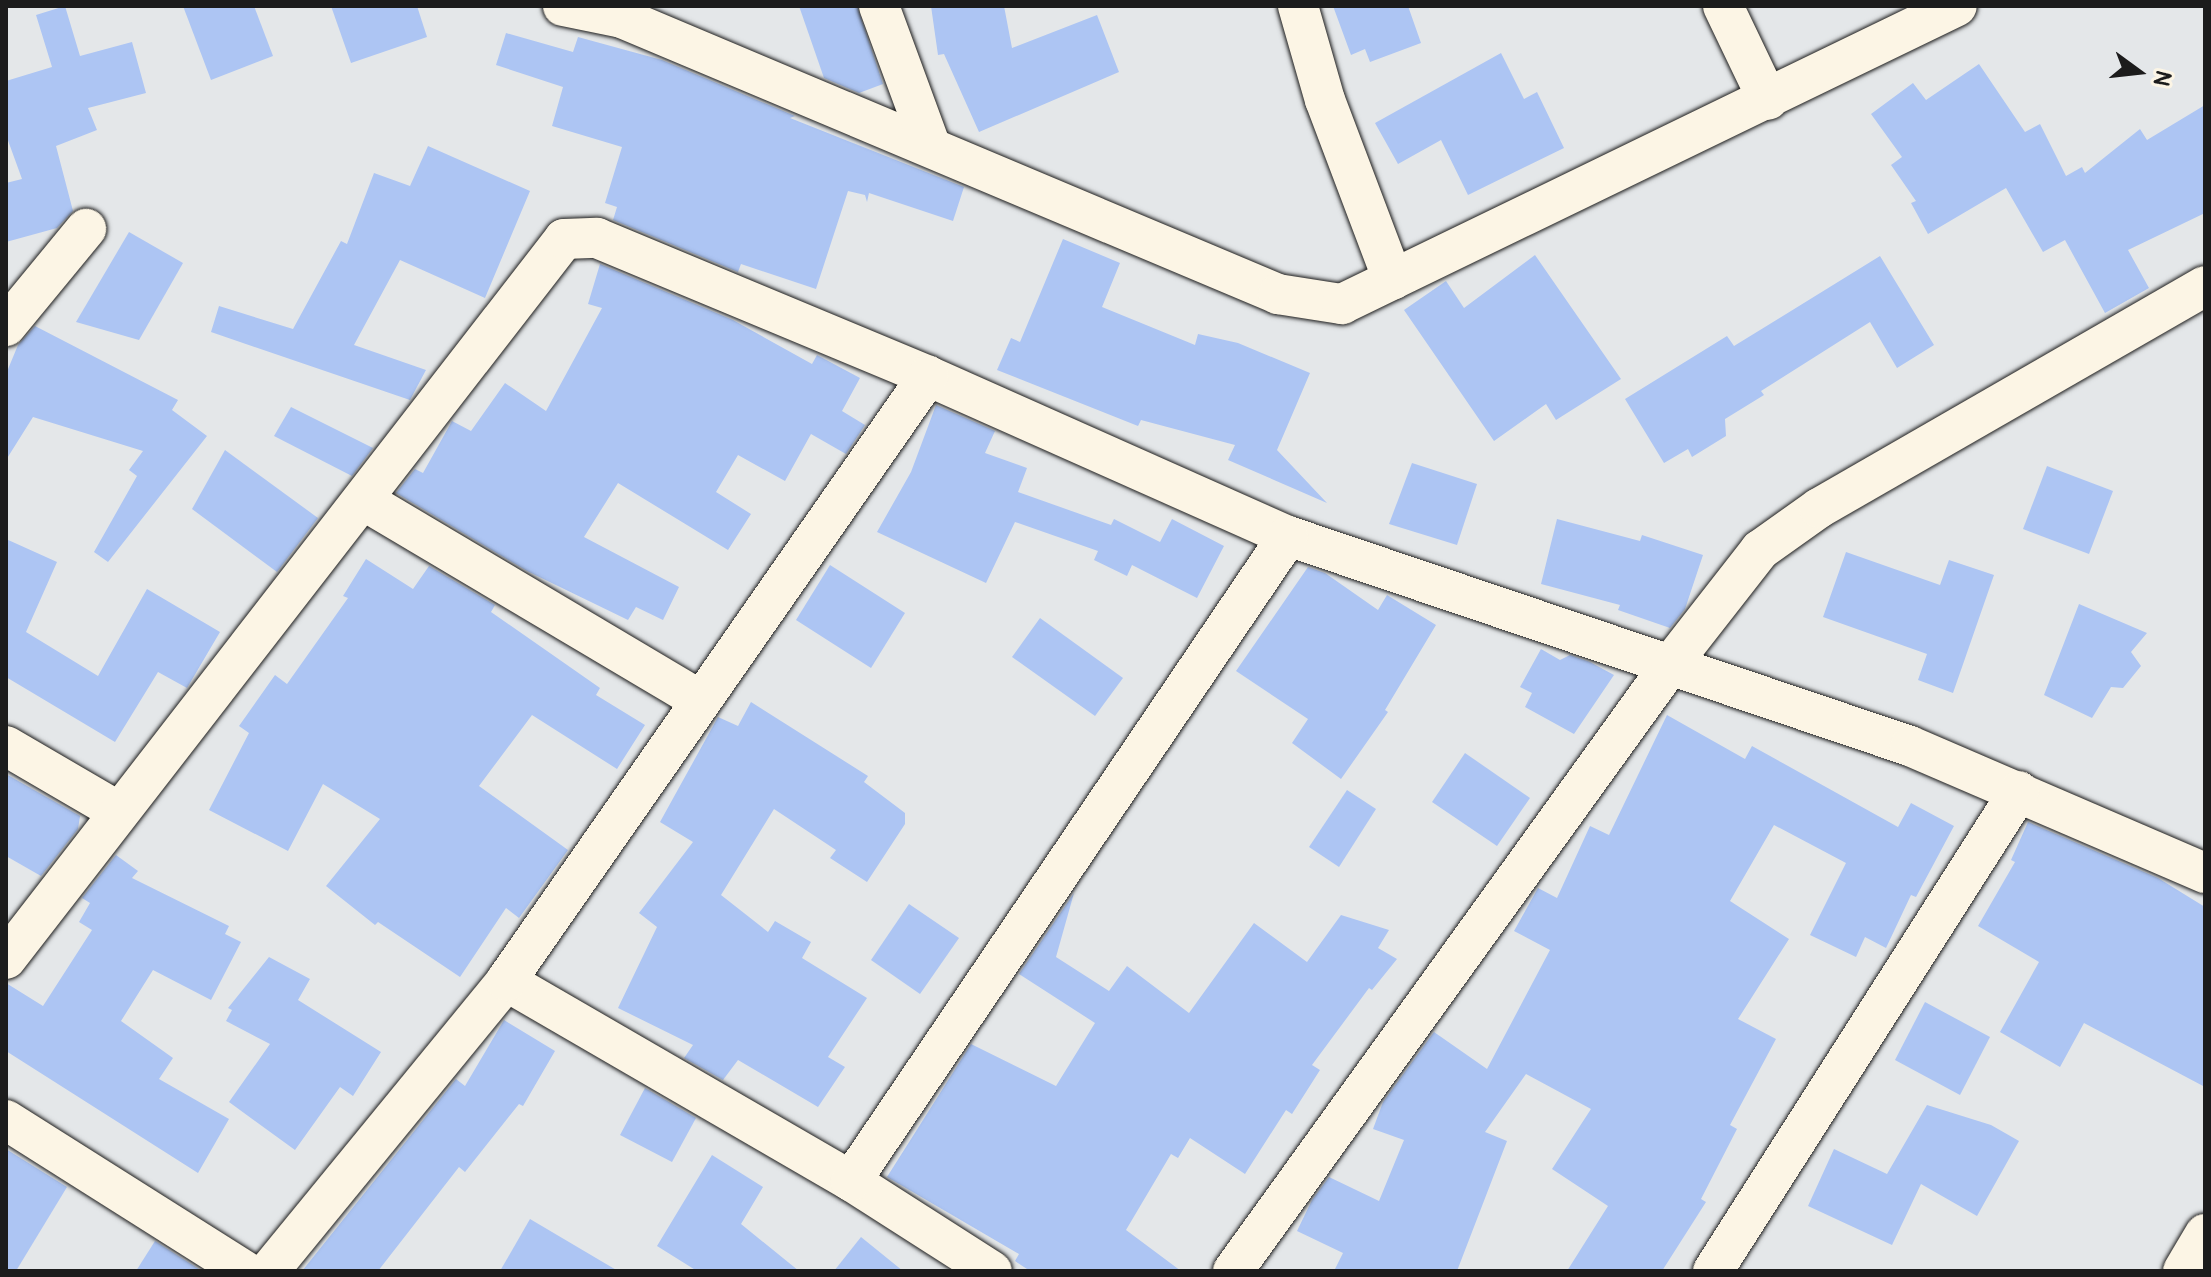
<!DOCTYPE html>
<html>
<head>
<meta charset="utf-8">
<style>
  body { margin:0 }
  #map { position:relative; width:2211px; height:1277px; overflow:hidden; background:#e4e7e9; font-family:Pangolin,sans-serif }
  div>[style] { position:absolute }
  .building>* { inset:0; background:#adc5f3 }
  .roads { filter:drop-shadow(0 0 2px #1c1c1c) drop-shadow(0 0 2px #1c1c1c) }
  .minor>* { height:40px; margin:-20px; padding:0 20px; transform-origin:20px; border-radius:20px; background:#fcf5e5 }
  span { translate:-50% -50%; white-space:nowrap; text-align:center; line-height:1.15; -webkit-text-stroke:6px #fcf5e5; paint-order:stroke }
  .frame { position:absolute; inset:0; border:8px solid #1c1c1c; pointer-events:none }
  .north { position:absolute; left:2099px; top:32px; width:80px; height:80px; -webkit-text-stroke:6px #fcf5e5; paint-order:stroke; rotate:105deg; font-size:22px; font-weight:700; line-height:32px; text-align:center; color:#1c1c1c }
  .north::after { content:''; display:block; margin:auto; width:28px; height:36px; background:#1c1c1c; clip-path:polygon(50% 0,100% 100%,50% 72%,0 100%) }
</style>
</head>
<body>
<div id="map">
  <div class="building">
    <div style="clip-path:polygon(65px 6px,80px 56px,132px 42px,146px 93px,88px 108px,97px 130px,56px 146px,73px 211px,57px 228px,6px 242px,6px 183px,22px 179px,6px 135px,6px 81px,52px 67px,36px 15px)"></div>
    <div style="clip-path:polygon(183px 6px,254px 6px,273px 56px,211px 80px)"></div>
    <div style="clip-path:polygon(331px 6px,417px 6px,427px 37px,351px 63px)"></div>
    <div style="clip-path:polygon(799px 6px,857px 6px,883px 84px,859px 93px,824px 78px)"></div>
    <div style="clip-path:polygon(931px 6px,1004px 6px,1012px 48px,1097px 15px,1119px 72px,979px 132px,944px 54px,938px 55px)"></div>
    <div style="clip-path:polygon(1333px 6px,1408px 6px,1421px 43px,1370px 62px,1365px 49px,1351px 55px)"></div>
    <div style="clip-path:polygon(506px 33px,573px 52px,578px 37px,662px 60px,795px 116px,790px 118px,964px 187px,953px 221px,869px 193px,867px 202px,865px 195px,848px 191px,816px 289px,741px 264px,738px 272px,613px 220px,617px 207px,605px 203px,622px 147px,552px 126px,563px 87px,496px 65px)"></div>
    <div style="clip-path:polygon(1501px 53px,1524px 99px,1537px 92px,1564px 148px,1468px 195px,1441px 140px,1398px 164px,1375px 123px)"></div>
    <div style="clip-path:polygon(1979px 64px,2025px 132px,2040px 124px,2066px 176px,2082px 167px,2085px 173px,2140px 129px,2147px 140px,2205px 105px,2205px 213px,2128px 250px,2149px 288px,2105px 313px,2065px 240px,2043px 252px,2006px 188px,1928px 234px,1911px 203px,1916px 201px,1891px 165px,1902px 157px,1871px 114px,1913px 83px,1926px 100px)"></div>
    <div style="clip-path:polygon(428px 146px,530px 191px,485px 298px,400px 260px,354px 345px,426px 370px,410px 400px,211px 332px,219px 306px,293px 329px,341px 241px,347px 244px,374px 173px,410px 186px)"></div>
    <div style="clip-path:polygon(129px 232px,183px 263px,139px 340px,76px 322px)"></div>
    <div style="clip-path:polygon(1063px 239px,1120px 263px,1102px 307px,1195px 345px,1198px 334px,1238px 343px,1310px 373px,1277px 450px,1327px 503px,1228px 460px,1235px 445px,1141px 420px,1138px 426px,997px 370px,1011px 338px,1020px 342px)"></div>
    <div style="clip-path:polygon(1535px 255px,1621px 379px,1556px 420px,1546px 404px,1494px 441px,1404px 310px,1446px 281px,1464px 308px)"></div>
    <div style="clip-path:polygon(1880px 256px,1934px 345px,1897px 368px,1870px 322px,1761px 391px,1764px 395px,1725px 419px,1726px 436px,1692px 457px,1688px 449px,1664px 463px,1625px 399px,1727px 336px,1734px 346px)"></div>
    <div style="clip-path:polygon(600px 264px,733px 320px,812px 364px,817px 355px,860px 378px,842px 411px,865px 425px,846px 454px,811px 434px,785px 481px,738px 455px,716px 492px,751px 514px,728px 550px,618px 483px,584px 537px,679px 587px,663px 620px,636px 607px,628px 620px,527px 571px,396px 493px,415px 469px,423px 473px,452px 421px,471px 431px,505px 383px,546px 411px,602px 308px,588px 304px)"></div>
    <div style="clip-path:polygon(35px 326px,178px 400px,172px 410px,207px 436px,108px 562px,94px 552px,137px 476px,129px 470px,143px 451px,33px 417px,6px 460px,6px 374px,18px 345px)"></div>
    <div style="clip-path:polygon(936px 405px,995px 431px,985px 453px,1027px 468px,1018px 492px,1111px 525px,1114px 519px,1160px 542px,1172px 519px,1224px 546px,1197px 598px,1132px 565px,1127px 576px,1094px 560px,1098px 551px,1015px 522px,986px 583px,877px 532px,911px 472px)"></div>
    <div style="clip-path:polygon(291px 407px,373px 448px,352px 476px,274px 436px)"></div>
    <div style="clip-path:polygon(225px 450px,318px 518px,277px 572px,192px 509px)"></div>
    <div style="clip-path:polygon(1412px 463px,1477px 484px,1457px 545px,1389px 524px)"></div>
    <div style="clip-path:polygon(2047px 466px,2113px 491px,2089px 554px,2023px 529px)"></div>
    <div style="clip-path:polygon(1557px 519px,1640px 541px,1642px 535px,1703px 555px,1685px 609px,1670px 628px,1618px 610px,1620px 605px,1541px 584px)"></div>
    <div style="clip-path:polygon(6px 539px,57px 562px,26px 632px,98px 676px,147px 589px,220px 632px,187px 688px,158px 672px,115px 742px,6px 677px)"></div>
    <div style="clip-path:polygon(1846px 552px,1940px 585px,1949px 560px,1994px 575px,1953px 693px,1918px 680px,1927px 654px,1823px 617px)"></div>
    <div style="clip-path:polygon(366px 559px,413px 589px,429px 566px,495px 605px,491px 612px,600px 688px,596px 695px,645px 725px,617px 769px,532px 715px,479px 786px,568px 850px,519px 918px,506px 908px,460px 977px,378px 922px,375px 925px,326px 886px,380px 819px,323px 784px,288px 851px,209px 810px,249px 733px,239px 726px,275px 675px,287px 684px,348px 598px,343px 596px)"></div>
    <div style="clip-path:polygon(830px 565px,905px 613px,871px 668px,796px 620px)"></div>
    <div style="clip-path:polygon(1308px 567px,1325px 573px,1378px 610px,1387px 595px,1436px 625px,1385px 710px,1388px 712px,1341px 779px,1292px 743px,1308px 719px,1236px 671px)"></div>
    <div style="clip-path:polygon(2079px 604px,2147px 633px,2131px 652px,2141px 666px,2123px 688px,2111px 687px,2092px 718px,2044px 695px)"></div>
    <div style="clip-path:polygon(1040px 618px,1123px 678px,1095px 716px,1012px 657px)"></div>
    <div style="clip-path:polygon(1541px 649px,1560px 660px,1570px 655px,1590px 662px,1614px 675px,1574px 734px,1525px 707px,1532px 693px,1520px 687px)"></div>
    <div style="clip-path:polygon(751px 702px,868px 776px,864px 782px,905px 813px,905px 824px,867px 882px,830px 858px,836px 850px,774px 809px,721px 895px,768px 932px,775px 921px,811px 942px,802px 958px,867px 998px,828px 1057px,845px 1067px,818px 1107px,738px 1060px,723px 1080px,684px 1058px,693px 1045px,618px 1008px,657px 927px,639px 913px,693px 842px,660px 822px,718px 717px,738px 726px)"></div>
    <div style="clip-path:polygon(1667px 715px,1745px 759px,1752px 746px,1898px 827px,1911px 803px,1954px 826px,1916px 897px,1911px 895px,1886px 948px,1865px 937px,1856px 957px,1810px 935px,1846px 863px,1774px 825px,1730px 901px,1789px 939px,1738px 1019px,1776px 1039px,1730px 1125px,1737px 1129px,1701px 1199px,1706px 1202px,1662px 1271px,1567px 1271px,1608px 1206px,1552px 1169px,1591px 1109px,1526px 1074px,1485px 1132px,1507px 1141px,1457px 1271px,1334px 1271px,1343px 1253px,1297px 1231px,1312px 1200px,1329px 1177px,1379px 1201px,1404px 1140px,1373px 1129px,1383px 1102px,1434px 1032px,1487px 1069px,1550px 950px,1514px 931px,1538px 888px,1557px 898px,1590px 826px,1609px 835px)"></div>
    <div style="clip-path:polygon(1465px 753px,1530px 798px,1497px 846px,1432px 802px)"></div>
    <div style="clip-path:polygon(6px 774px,80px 816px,78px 829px,41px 876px,6px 856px)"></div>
    <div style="clip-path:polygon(1347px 790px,1376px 809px,1339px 867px,1309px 847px)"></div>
    <div style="clip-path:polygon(2028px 822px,2158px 878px,2205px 907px,2205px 1087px,2084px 1023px,2060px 1067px,2000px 1032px,2039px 962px,1978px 926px,2015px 862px,2011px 860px)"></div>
    <div style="clip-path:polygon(116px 855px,138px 871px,132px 878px,229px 926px,225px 934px,241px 942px,211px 1000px,153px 970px,121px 1021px,173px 1058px,159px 1079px,229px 1119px,198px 1173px,6px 1051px,6px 983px,43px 1006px,92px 930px,79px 922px,90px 903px,82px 898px)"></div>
    <div style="clip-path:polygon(1074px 893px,1056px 957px,1109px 991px,1127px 966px,1189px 1013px,1254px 923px,1307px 962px,1341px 915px,1389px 930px,1378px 948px,1397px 959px,1372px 990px,1369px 988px,1312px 1065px,1320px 1070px,1292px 1114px,1286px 1110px,1245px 1174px,1190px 1138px,1178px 1158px,1171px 1154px,1126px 1230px,1181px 1271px,1030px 1271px,1015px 1261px,1019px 1254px,887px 1177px,971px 1044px,1056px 1086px,1095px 1023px,1019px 974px)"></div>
    <div style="clip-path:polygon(909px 904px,959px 938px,920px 994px,871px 960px)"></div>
    <div style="clip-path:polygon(269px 957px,310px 979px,298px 1000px,381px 1052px,353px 1096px,340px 1087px,295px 1150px,229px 1102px,270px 1044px,226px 1021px,232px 1010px,228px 1008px)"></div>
    <div style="clip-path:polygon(1925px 1002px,1990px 1037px,1960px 1095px,1895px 1060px)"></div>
    <div style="clip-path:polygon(504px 1020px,555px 1051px,523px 1106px,519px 1104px,465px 1172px,459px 1167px,378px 1271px,302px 1271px,456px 1079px,465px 1086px)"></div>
    <div style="clip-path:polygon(645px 1088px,696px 1118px,672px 1162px,620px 1135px)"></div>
    <div style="clip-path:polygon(1927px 1105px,1991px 1125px,2019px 1141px,1977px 1216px,1921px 1184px,1892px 1245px,1808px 1206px,1834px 1149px,1887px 1174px)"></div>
    <div style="clip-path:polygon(6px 1149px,67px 1187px,16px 1271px,6px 1271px)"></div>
    <div style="clip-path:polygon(712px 1155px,763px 1187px,741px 1224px,799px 1271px,697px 1271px,657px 1246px)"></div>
    <div style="clip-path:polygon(530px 1219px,618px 1271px,500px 1271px)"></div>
    <div style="clip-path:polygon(861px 1237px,903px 1271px,834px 1271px)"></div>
    <div style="clip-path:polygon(155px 1241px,202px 1271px,136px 1271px)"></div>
  </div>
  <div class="roads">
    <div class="minor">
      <div style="left:563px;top:6px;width:60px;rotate:11.5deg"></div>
      <div style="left:622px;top:18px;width:712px;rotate:22.82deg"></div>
      <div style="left:1278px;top:294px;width:65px;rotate:8.9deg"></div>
      <div style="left:1342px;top:304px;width:683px;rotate:-25.85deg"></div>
      <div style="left:879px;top:6px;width:150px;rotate:69.8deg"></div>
      <div style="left:1298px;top:6px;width:98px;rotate:74deg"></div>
      <div style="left:1325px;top:100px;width:192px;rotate:69.3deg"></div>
      <div style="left:1723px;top:6px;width:104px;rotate:64.4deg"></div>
      <div style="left:6px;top:326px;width:126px;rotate:-50.5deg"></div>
      <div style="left:363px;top:500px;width:393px;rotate:30.7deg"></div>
      <div style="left:6px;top:746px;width:131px;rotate:30.3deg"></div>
      <div style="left:6px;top:959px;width:911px;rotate:-52.22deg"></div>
      <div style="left:564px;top:239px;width:33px;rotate:-2deg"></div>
      <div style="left:597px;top:238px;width:359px;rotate:22.6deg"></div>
      <div style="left:928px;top:376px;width:394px;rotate:24deg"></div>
      <div style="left:1288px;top:536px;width:656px;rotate:18.66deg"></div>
      <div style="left:1910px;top:746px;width:321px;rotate:23.3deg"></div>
      <div style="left:506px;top:981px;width:399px;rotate:30.1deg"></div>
      <div style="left:851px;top:1181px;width:167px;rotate:32.6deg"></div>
      <div style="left:6px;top:1120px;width:283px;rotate:32.3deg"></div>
      <div style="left:851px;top:1181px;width:779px;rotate:-55.88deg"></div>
      <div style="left:269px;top:1271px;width:375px;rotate:-50.7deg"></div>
      <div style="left:506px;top:981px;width:738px;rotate:-55.1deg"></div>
      <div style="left:1233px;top:1271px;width:749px;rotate:-54.19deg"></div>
      <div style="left:1671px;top:664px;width:145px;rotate:-52deg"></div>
      <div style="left:1760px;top:550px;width:72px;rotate:-35.4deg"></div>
      <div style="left:1819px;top:508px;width:445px;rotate:-29.9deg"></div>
      <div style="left:1713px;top:1271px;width:569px;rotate:-57.48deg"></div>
      <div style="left:2183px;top:1271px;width:43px;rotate:-59.3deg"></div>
    </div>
  </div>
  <div class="frame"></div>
  <div class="north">N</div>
</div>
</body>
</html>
